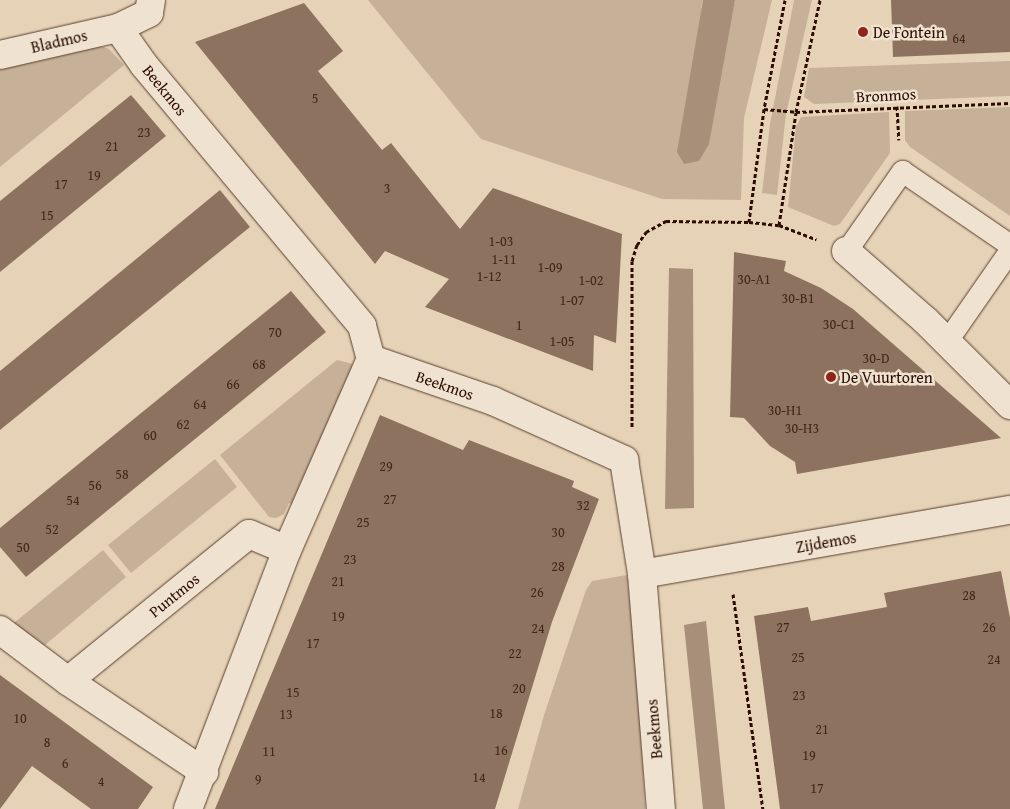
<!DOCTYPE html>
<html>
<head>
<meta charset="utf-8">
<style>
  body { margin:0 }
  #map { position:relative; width:1010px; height:809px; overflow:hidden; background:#e6d3b7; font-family:"Gentium Book Plus",serif }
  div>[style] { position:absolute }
  .green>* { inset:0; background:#c6b198 }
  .water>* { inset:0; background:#a78f79 }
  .building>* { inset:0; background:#8d735f }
  .path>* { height:3px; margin-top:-1.5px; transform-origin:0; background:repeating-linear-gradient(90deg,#2c0c00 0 4px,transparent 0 6.5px) }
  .roads { filter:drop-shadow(0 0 1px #5a3e2e) drop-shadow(0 0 1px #5a3e2e) }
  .service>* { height:21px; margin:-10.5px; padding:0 10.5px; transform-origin:10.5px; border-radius:10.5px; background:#efe2d0 }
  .minor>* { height:28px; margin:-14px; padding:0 14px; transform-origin:14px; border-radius:14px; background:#efe2d0 }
  .dots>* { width:14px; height:14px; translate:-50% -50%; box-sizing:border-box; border:2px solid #efe2d0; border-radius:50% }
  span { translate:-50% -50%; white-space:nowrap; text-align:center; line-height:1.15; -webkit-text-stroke:5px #efe2d0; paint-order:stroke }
  .number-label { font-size:14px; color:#442618 }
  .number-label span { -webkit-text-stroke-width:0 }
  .poi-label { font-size:16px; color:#2c0c00 }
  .left { translate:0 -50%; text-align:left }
  .street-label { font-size:16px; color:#2c0c00 }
</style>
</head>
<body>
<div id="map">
  <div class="green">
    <div style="clip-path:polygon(368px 0,703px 0,701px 8px,732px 14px,735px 0,772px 0,744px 118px,741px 200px,662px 199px,481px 139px)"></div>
    <div style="clip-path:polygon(794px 0,812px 0,786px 114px,777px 195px,762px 193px,770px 124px)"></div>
    <div style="clip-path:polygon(98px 45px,109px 49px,124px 65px,0 167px,0 66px)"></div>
    <div style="clip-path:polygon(1010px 61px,1010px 96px,814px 104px,804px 97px,809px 68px)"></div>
    <div style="clip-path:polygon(1010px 107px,1010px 216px,910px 147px,905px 140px,905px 111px)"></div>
    <div style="clip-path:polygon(889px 112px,890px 153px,840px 224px,834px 226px,788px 207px,796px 127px,801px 117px)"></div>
    <div style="clip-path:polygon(337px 360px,353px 364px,294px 506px,289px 503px,284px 514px,276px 518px,269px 517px,220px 455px)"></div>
    <div style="clip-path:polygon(215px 459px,237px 487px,131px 573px,108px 545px)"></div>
    <div style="clip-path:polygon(103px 550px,126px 577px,39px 650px,9px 627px)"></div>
    <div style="clip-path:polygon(627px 575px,639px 687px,645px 809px,518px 809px,544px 715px,586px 590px,592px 581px)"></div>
  </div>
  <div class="water">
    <div style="clip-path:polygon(703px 0,735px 0,709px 144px,699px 161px,684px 164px,677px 152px)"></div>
    <div style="clip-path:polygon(669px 268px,693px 269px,694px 508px,665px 509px)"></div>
    <div style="clip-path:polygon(706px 621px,725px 809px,703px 809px,684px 625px)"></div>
  </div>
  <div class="building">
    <div style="clip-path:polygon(891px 0,1010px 0,1010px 52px,893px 57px)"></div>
    <div style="clip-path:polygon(304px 3px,343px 51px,318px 71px,382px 150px,391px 143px,460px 229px,493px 188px,622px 234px,616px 343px,594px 335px,593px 371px,425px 307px,449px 279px,385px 251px,375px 264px,195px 42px)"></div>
    <div style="clip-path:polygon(131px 95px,166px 136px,0 272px,0 201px)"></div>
    <div style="clip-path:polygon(220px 190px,250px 227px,0 430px,0 371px)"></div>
    <div style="clip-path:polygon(734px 252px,786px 261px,784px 271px,821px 288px,853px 309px,1001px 438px,797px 474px,795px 462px,770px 446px,744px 418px,730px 417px)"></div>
    <div style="clip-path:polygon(291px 291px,326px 332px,26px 577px,0 547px,0 528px)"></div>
    <div style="clip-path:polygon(380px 415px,463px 450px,469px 440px,574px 481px,572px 487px,599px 499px,552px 622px,495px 809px,215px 809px)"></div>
    <div style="clip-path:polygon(1001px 571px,1010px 618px,1010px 809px,780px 809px,754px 616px,808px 607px,811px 621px,887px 607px,884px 593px)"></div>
    <div style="clip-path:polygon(0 675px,153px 787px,138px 809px,91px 809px,32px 766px,0 809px)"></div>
  </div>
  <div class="path">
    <div style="left:785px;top:0;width:111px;rotate:100.9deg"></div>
    <div style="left:764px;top:109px;width:114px;rotate:97.6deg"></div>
    <div style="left:749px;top:222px;width:30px;rotate:6deg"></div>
    <div style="left:779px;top:225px;width:40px;rotate:21deg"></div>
    <div style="left:897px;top:106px;width:34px;rotate:87deg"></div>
    <div style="left:764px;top:109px;width:32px;rotate:5deg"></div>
    <div style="left:796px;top:112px;width:214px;rotate:-2.4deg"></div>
    <div style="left:779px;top:225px;width:114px;rotate:-81.4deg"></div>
    <div style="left:796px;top:112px;width:115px;rotate:-77.9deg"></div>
    <div style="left:632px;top:427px;width:166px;rotate:-90deg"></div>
    <div style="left:632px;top:261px;width:17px;rotate:-73deg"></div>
    <div style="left:637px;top:245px;width:16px;rotate:-55deg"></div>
    <div style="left:646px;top:232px;width:23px;rotate:-29deg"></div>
    <div style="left:666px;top:221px;width:83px;rotate:0.7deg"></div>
    <div style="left:733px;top:594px;width:217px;rotate:82.1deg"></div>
  </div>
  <div class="roads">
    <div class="service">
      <div style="left:846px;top:251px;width:98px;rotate:-55deg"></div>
      <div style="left:902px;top:171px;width:131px;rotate:34.4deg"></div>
      <div style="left:946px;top:342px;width:112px;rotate:-55.2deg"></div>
    </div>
    <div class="minor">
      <div style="left:151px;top:0;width:13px;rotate:99deg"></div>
      <div style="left:149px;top:13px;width:34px;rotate:154deg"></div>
      <div style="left:118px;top:28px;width:45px;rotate:54.9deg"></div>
      <div style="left:144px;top:65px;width:340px;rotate:50.1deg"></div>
      <div style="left:362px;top:326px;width:34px;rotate:75deg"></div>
      <div style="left:371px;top:359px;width:129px;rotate:19deg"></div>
      <div style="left:493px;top:401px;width:144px;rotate:24.2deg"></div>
      <div style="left:624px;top:460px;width:115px;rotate:81deg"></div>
      <div style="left:642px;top:574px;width:236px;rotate:85.4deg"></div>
      <div style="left:0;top:55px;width:121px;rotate:-12.9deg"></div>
      <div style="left:846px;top:251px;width:106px;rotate:41.2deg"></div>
      <div style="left:926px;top:321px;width:119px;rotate:45deg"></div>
      <div style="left:642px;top:574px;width:374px;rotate:-9.9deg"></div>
      <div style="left:0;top:630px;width:85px;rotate:36.9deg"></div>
      <div style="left:68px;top:681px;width:164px;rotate:33.8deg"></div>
      <div style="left:68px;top:681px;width:233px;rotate:-39.1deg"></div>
      <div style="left:249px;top:534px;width:41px;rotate:22.8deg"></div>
      <div style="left:188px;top:809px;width:277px;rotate:-69.1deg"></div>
      <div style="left:287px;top:550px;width:209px;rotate:-66.3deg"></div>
    </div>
  </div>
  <div class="dots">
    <div style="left:863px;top:32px;background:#8f2418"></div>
    <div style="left:831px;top:377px;background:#8f2418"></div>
  </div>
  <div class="number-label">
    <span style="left:959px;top:38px">64</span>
    <span style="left:315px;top:98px">5</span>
    <span style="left:144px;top:132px">23</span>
    <span style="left:112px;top:146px">21</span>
    <span style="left:94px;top:175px">19</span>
    <span style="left:61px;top:184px">17</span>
    <span style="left:387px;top:188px">3</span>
    <span style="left:47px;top:215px">15</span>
    <span style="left:501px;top:241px">1-03</span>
    <span style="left:504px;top:259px">1-11</span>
    <span style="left:550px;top:267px">1-09</span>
    <span style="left:489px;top:276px">1-12</span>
    <span style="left:754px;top:279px">30-A1</span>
    <span style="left:591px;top:280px">1-02</span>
    <span style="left:798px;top:298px">30-B1</span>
    <span style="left:572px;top:300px">1-07</span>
    <span style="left:839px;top:324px">30-C1</span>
    <span style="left:519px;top:325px">1</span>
    <span style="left:275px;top:332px">70</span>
    <span style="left:562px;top:341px">1-05</span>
    <span style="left:876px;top:358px">30-D</span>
    <span style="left:259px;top:364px">68</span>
    <span style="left:233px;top:384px">66</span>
    <span style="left:200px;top:404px">64</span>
    <span style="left:785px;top:410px">30-H1</span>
    <span style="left:183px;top:424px">62</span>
    <span style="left:802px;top:428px">30-H3</span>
    <span style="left:150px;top:435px">60</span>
    <span style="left:386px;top:466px">29</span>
    <span style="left:122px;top:474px">58</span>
    <span style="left:95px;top:485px">56</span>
    <span style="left:390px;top:499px">27</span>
    <span style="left:73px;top:500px">54</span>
    <span style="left:583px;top:505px">32</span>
    <span style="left:363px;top:522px">25</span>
    <span style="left:52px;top:529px">52</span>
    <span style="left:558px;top:532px">30</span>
    <span style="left:23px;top:547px">50</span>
    <span style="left:350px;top:559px">23</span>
    <span style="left:558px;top:566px">28</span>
    <span style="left:338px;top:581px">21</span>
    <span style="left:537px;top:592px">26</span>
    <span style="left:969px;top:595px">28</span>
    <span style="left:338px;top:616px">19</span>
    <span style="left:783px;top:627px">27</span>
    <span style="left:989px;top:627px">26</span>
    <span style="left:538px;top:628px">24</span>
    <span style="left:313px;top:643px">17</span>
    <span style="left:515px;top:653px">22</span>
    <span style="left:798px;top:657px">25</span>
    <span style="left:994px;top:659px">24</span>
    <span style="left:519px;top:688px">20</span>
    <span style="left:293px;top:692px">15</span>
    <span style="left:799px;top:695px">23</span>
    <span style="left:496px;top:713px">18</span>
    <span style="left:286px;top:714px">13</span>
    <span style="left:20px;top:718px">10</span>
    <span style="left:822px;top:729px">21</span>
    <span style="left:47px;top:742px">8</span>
    <span style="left:501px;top:750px">16</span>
    <span style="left:269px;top:751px">11</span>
    <span style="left:809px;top:755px">19</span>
    <span style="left:65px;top:763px">6</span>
    <span style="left:479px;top:777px">14</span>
    <span style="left:258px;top:779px">9</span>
    <span style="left:101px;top:781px">4</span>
    <span style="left:817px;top:788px">17</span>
  </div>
  <div class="poi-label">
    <span class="left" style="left:873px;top:32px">De Fontein</span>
    <span class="left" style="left:841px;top:377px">De Vuurtoren</span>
  </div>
  <div class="street-label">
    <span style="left:59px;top:41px;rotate:-13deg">Bladmos</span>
    <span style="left:165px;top:90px;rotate:51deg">Beekmos</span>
    <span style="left:886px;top:95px;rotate:-3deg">Bronmos</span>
    <span style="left:445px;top:385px;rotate:19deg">Beekmos</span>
    <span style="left:826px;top:542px;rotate:-10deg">Zijdemos</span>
    <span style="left:174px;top:595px;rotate:-39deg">Puntmos</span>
    <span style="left:654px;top:729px;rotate:-95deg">Beekmos</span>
  </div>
</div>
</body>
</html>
